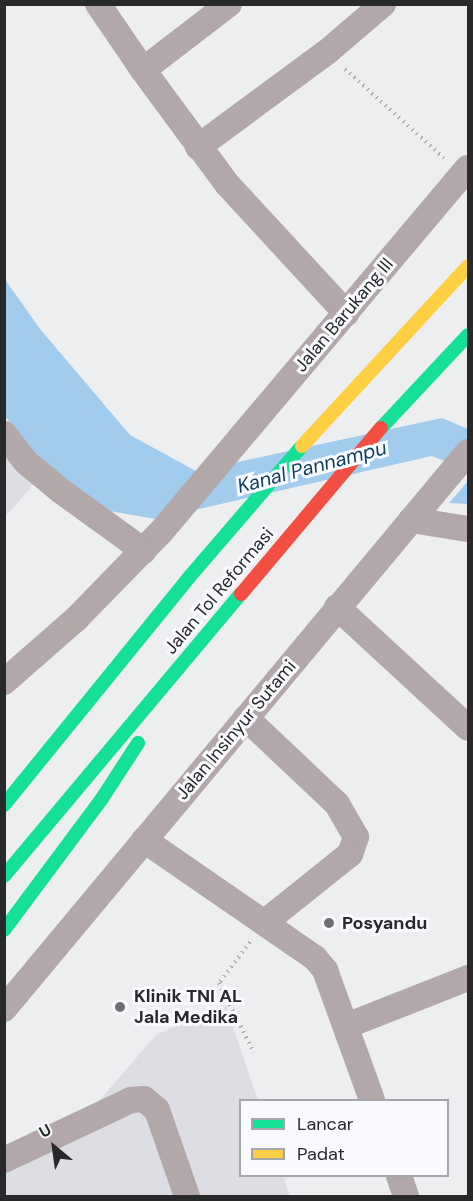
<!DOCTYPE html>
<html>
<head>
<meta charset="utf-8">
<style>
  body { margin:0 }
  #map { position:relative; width:473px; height:1201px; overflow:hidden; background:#edeeef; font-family:"DM Sans",sans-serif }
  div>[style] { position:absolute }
  .built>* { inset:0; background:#dcdee4 }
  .water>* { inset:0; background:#a1cced }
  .path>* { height:4px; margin-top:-2px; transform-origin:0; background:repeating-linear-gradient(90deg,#b1adae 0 1.5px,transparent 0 6px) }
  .street>* { height:26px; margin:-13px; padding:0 13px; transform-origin:13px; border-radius:13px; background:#b2a8a9 }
  .fast>* { height:14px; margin:-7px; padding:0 7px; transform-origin:7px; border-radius:7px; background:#16e098 }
  .slow>* { height:14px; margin:-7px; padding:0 7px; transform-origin:7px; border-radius:7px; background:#ffcf43 }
  .jam>* { height:14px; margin:-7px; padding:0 7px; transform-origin:7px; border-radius:7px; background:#f24e42 }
  .dots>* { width:16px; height:16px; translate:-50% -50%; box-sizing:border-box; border:3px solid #f9fafd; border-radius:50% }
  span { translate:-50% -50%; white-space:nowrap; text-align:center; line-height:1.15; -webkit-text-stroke:6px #f9fafd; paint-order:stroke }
  .street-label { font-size:18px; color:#28292a }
  .poi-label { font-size:18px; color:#28292a; font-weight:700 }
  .left { translate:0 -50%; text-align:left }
  .water-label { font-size:20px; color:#0e3d5c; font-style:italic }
  .frame { position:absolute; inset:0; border:6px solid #28292a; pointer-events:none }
  .legend { position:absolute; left:239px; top:1099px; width:210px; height:78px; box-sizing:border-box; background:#f9fafd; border:2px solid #a5a6a9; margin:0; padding:8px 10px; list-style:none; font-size:18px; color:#28292a }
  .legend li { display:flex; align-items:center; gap:12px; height:30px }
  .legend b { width:30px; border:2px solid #a5a6a9 }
  .north { position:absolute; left:24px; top:1117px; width:60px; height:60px; -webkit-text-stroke:4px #f9fafd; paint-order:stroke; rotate:331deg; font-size:16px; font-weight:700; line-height:24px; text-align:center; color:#28292a }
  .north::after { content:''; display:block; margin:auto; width:21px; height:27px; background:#28292a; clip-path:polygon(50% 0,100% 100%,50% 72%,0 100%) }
</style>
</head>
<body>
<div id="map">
  <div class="built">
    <div style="clip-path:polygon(5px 439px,37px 480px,5px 517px)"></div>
    <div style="clip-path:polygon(226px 1006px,258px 1100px,240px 1100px,240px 1176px,283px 1176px,290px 1196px,5px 1196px,5px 1150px,97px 1103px,157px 1034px)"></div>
  </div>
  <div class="water">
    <div style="clip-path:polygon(4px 278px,40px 329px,130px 435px,196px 471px,442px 418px,468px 429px,468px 470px,432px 456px,155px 519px,104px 510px,45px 469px,5px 416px)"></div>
    <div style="clip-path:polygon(468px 481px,468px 504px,449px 503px)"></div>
  </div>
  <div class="path">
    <div style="left:345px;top:69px;width:133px;rotate:42deg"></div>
    <div style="left:250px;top:942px;width:51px;rotate:127.1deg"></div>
    <div style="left:219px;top:983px;width:78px;rotate:63.4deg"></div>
  </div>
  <div class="street">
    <div style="left:98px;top:4px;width:80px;rotate:55.7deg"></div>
    <div style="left:229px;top:4px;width:108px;rotate:142.5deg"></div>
    <div style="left:143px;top:70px;width:142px;rotate:53.6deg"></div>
    <div style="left:227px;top:184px;width:176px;rotate:47.3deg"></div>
    <div style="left:198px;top:147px;width:160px;rotate:-36.4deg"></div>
    <div style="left:327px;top:52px;width:74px;rotate:-40.6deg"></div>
    <div style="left:4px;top:434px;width:36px;rotate:52deg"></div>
    <div style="left:26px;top:462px;width:45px;rotate:39.6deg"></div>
    <div style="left:61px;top:491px;width:102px;rotate:35.9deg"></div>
    <div style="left:411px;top:520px;width:58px;rotate:9deg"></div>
    <div style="left:337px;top:607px;width:178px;rotate:42.7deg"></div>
    <div style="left:4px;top:682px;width:96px;rotate:-41.2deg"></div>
    <div style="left:76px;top:619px;width:122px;rotate:-45.7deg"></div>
    <div style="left:161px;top:532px;width:476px;rotate:-49.9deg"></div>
    <div style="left:246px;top:718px;width:125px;rotate:43.4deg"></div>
    <div style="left:337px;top:804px;width:38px;rotate:60deg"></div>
    <div style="left:356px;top:837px;width:18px;rotate:109deg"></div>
    <div style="left:350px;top:854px;width:109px;rotate:141.3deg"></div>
    <div style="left:144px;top:840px;width:208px;rotate:34.6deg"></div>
    <div style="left:315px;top:958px;width:16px;rotate:50deg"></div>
    <div style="left:325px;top:970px;width:138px;rotate:70.1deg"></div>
    <div style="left:4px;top:1009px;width:725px;rotate:-50.2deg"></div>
    <div style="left:346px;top:1026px;width:131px;rotate:-21.5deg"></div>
    <div style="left:4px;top:1160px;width:140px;rotate:-25.3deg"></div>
    <div style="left:131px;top:1100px;width:13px;rotate:-4deg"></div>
    <div style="left:144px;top:1099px;width:17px;rotate:40deg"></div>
    <div style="left:157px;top:1110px;width:91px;rotate:70.8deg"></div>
    <div style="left:399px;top:1176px;width:21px;rotate:71deg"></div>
  </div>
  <div class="fast">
    <div style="left:381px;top:428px;width:127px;rotate:-46.9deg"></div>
    <div style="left:4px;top:805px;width:296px;rotate:-50.9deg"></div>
    <div style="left:191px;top:575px;width:170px;rotate:-49.3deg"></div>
    <div style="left:4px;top:876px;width:368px;rotate:-50deg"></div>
    <div style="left:4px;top:930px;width:162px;rotate:-53.3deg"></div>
    <div style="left:101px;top:800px;width:68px;rotate:-57deg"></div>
  </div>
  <div class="slow">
    <div style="left:302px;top:446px;width:245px;rotate:-47.3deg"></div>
  </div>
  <div class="jam">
    <div style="left:241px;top:594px;width:217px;rotate:-49.9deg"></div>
  </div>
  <div class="dots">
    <div style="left:329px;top:923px;background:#6d6e6f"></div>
    <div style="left:120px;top:1007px;background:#6d6e6f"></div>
  </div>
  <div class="street-label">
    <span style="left:344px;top:315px;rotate:-50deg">Jalan Barukang III</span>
    <span style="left:219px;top:591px;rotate:-50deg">Jalan Tol Reformasi</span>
    <span style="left:236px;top:730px;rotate:-50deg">Jalan Insinyur Sutami</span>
  </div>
  <div class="poi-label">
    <span class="left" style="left:342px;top:923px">Posyandu</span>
    <span class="left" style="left:134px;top:1007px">Klinik TNI AL<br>Jala Medika</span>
  </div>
  <div class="water-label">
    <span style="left:312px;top:467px;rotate:-15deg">Kanal Pannampu</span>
  </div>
  <div class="frame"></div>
  <ul class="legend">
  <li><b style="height:8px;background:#16e098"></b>Lancar</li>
  <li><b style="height:8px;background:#ffcf43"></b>Padat</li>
  </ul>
  <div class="north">U</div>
</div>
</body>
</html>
